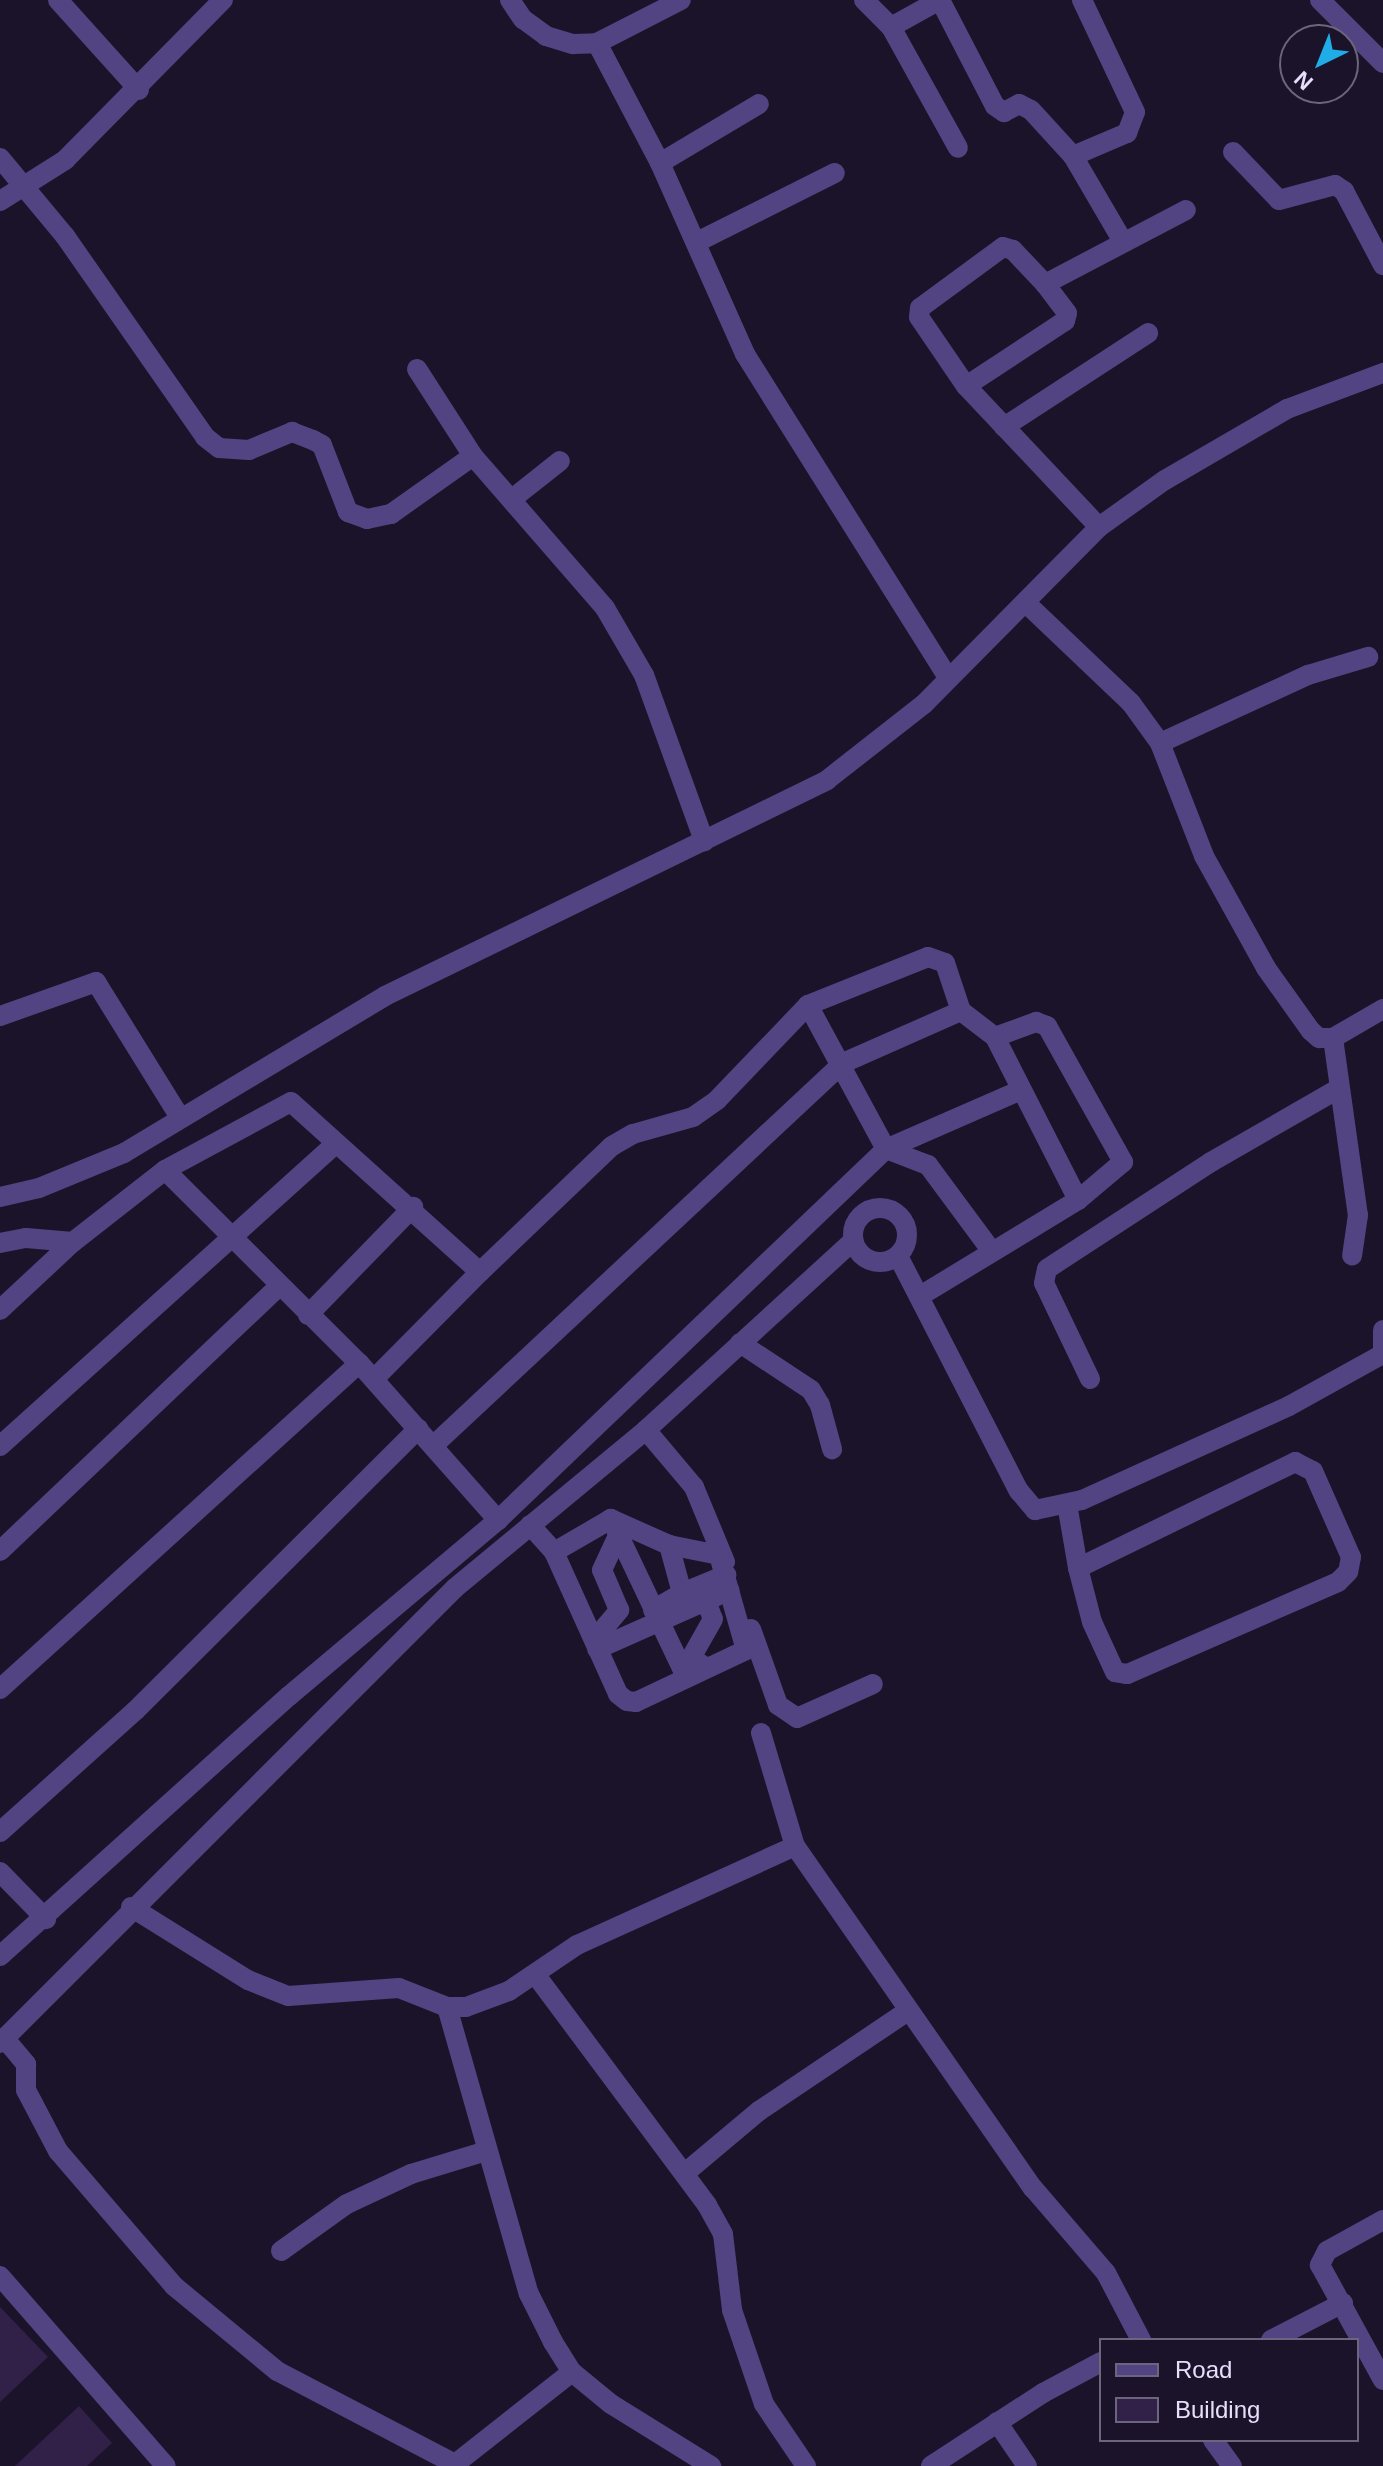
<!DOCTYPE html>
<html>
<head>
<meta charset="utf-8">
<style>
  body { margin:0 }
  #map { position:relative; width:1383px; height:2466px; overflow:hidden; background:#1b1329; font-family:Helvetica,sans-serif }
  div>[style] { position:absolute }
  .building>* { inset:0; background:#312148 }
  .minor>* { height:20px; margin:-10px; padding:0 10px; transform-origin:10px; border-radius:10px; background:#524482 }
  .minor>.ring { margin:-10px; padding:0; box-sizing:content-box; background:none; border:20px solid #524482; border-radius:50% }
  span { translate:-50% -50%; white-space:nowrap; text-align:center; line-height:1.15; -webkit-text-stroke:7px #1b1329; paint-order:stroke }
  .legend { position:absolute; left:1099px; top:2338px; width:260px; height:104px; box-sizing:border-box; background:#1b1329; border:2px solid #6d647d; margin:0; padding:10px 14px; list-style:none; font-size:24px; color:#e7defc }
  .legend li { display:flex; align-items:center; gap:16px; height:40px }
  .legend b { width:40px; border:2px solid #6d647d }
  .north { position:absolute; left:1279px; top:24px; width:80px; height:80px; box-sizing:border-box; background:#1b1329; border:2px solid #6d647d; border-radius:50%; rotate:223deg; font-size:22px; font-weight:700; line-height:32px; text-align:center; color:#e7defc }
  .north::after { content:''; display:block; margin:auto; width:28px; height:36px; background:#1face7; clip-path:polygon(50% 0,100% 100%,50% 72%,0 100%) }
</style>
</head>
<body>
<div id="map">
  <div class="building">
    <div style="clip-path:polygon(0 2307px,48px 2357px,0 2402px)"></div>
    <div style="clip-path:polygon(79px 2406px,112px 2443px,87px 2466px,15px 2466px)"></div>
  </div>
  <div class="minor">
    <div style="left:58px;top:0;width:121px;rotate:48deg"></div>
    <div style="left:510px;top:0;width:23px;rotate:56deg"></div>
    <div style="left:523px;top:19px;width:29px;rotate:36deg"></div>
    <div style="left:546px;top:36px;width:28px;rotate:17deg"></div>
    <div style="left:573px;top:44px;width:24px;rotate:-2deg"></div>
    <div style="left:597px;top:43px;width:94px;rotate:-27.1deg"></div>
    <div style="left:864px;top:0;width:38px;rotate:45deg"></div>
    <div style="left:891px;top:27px;width:54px;rotate:-29deg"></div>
    <div style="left:940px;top:0;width:119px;rotate:62.6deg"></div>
    <div style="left:995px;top:106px;width:11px;rotate:34deg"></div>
    <div style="left:1004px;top:112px;width:17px;rotate:-28deg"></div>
    <div style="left:1019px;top:104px;width:13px;rotate:27deg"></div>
    <div style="left:1031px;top:110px;width:62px;rotate:47.6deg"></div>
    <div style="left:1073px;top:156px;width:97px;rotate:59.7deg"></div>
    <div style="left:1320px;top:0;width:89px;rotate:45deg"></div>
    <div style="left:891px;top:27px;width:138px;rotate:61deg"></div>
    <div style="left:597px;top:43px;width:136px;rotate:62.3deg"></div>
    <div style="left:660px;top:163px;width:209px;rotate:66deg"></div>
    <div style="left:745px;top:354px;width:381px;rotate:57.9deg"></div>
    <div style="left:1233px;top:152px;width:66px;rotate:46.2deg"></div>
    <div style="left:1279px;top:200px;width:58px;rotate:-15deg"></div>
    <div style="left:1335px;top:185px;width:11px;rotate:34deg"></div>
    <div style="left:1344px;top:191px;width:84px;rotate:62.2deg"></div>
    <div style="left:1073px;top:156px;width:59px;rotate:-23.1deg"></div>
    <div style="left:1127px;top:133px;width:22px;rotate:-69deg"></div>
    <div style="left:1135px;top:112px;width:124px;rotate:-115.3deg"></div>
    <div style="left:0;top:158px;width:102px;rotate:50.2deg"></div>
    <div style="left:65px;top:236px;width:245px;rotate:55.1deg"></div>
    <div style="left:205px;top:437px;width:18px;rotate:38deg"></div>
    <div style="left:219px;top:448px;width:30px;rotate:4deg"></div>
    <div style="left:249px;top:450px;width:47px;rotate:-22.7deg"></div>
    <div style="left:292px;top:432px;width:22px;rotate:21deg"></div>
    <div style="left:313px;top:440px;width:10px;rotate:29deg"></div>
    <div style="left:322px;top:445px;width:72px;rotate:68.8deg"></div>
    <div style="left:348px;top:512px;width:20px;rotate:20deg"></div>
    <div style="left:367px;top:519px;width:25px;rotate:-12deg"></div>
    <div style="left:391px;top:514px;width:100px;rotate:-35.3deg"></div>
    <div style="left:660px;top:163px;width:115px;rotate:-30.8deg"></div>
    <div style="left:0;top:201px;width:77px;rotate:-32.2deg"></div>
    <div style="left:65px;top:160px;width:225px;rotate:-45.4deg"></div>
    <div style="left:697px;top:242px;width:154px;rotate:-26.6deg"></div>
    <div style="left:417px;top:369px;width:103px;rotate:57.2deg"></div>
    <div style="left:473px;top:456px;width:201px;rotate:49deg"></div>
    <div style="left:605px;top:608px;width:78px;rotate:59.8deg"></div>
    <div style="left:644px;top:675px;width:177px;rotate:70.1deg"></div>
    <div style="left:966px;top:386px;width:83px;rotate:-124.3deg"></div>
    <div style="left:919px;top:317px;width:9px;rotate:-84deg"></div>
    <div style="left:920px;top:308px;width:103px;rotate:-36.3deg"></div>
    <div style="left:1003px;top:247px;width:10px;rotate:17deg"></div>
    <div style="left:1013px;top:250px;width:47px;rotate:46.7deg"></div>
    <div style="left:1004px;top:427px;width:172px;rotate:-33.1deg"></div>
    <div style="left:512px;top:499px;width:61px;rotate:-38.4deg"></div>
    <div style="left:1099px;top:527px;width:194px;rotate:-133.3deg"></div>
    <div style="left:966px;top:386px;width:118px;rotate:-33.3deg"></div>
    <div style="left:1065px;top:321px;width:8px;rotate:-76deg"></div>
    <div style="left:1067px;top:313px;width:36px;rotate:-127deg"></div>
    <div style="left:1045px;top:284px;width:159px;rotate:-27.7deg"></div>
    <div style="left:1027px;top:604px;width:144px;rotate:43.6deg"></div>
    <div style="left:1131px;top:703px;width:49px;rotate:54.1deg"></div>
    <div style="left:1160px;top:743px;width:121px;rotate:68.7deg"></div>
    <div style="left:1204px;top:856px;width:128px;rotate:61deg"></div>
    <div style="left:1266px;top:968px;width:77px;rotate:54.5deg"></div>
    <div style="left:1311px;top:1031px;width:11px;rotate:41deg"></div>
    <div style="left:1319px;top:1038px;width:14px"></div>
    <div style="left:1333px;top:1038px;width:58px;rotate:-30.1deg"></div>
    <div style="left:1160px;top:743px;width:163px;rotate:-24.7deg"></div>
    <div style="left:1308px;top:675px;width:63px;rotate:-16.7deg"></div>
    <div style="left:808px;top:1005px;width:164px;rotate:61.6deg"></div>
    <div style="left:886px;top:1149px;width:45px;rotate:20.9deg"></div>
    <div style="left:928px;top:1165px;width:106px;rotate:53.5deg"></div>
    <div style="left:0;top:1016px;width:102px;rotate:-19.5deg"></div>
    <div style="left:96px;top:982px;width:158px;rotate:58.2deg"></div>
    <div style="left:995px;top:1037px;width:183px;rotate:63deg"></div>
    <div style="left:1333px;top:1038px;width:179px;rotate:82deg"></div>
    <div style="left:1358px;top:1215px;width:41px;rotate:98.3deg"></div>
    <div style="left:165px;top:1170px;width:274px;rotate:44.9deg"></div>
    <div style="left:359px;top:1363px;width:210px;rotate:48.5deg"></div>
    <div style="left:498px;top:1520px;width:537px;rotate:-43.72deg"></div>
    <div style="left:886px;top:1149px;width:147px;rotate:-23.6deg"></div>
    <div style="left:0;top:1197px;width:40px;rotate:-13deg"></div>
    <div style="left:39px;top:1188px;width:92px;rotate:-22.4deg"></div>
    <div style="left:124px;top:1153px;width:305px;rotate:-31deg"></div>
    <div style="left:385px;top:996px;width:492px;rotate:-26deg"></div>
    <div style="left:827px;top:780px;width:123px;rotate:-38.1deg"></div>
    <div style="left:924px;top:704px;width:249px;rotate:-45.3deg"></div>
    <div style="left:1099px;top:527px;width:81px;rotate:-35.5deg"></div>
    <div style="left:1165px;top:480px;width:141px;rotate:-30.2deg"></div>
    <div style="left:1287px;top:409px;width:103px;rotate:-20.6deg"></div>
    <div class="ring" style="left:853px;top:1208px;width:34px;height:34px"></div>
    <div style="left:0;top:1243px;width:26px;rotate:-11deg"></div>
    <div style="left:26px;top:1238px;width:47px;rotate:4.9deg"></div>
    <div style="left:73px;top:1242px;width:117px;rotate:-38deg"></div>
    <div style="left:165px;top:1170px;width:143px;rotate:-28.4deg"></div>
    <div style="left:291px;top:1102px;width:254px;rotate:42deg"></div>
    <div style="left:480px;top:1272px;width:182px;rotate:-43.7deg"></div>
    <div style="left:612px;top:1146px;width:24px;rotate:-30deg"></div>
    <div style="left:633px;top:1134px;width:62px;rotate:-15.8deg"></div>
    <div style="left:693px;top:1117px;width:29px;rotate:-35deg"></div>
    <div style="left:717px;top:1100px;width:132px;rotate:-46.2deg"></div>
    <div style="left:808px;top:1005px;width:129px;rotate:-21.8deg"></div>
    <div style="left:928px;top:957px;width:18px;rotate:19deg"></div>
    <div style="left:945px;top:963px;width:51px;rotate:71.6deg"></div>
    <div style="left:961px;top:1011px;width:43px;rotate:37.4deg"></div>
    <div style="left:995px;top:1037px;width:44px;rotate:-20.1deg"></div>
    <div style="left:1036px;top:1022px;width:12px;rotate:20deg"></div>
    <div style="left:1047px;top:1026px;width:156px;rotate:60.8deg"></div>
    <div style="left:1123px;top:1162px;width:59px;rotate:139.8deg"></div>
    <div style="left:1078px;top:1200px;width:183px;rotate:148.7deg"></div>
    <div style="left:898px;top:1256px;width:264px;rotate:62.8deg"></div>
    <div style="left:1019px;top:1491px;width:25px;rotate:50deg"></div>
    <div style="left:1035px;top:1510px;width:48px;rotate:-12deg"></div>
    <div style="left:1082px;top:1500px;width:227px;rotate:-24.4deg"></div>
    <div style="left:1289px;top:1406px;width:107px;rotate:-29deg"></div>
    <div style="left:0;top:1310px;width:100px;rotate:-43deg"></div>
    <div style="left:308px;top:1315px;width:151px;rotate:-45.8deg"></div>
    <div style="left:1383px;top:1330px;width:21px;rotate:90deg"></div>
    <div style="left:740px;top:1343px;width:85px;rotate:33.5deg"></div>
    <div style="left:811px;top:1390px;width:17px;rotate:59deg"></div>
    <div style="left:820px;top:1405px;width:46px;rotate:74.7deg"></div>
    <div style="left:374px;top:1379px;width:151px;rotate:-45.3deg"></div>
    <div style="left:1090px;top:1379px;width:106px;rotate:-115.6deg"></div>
    <div style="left:1044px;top:1283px;width:14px;rotate:-78deg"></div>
    <div style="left:1047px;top:1269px;width:196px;rotate:-33.1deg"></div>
    <div style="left:1211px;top:1162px;width:146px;rotate:-29.9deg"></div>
    <div style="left:646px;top:1430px;width:75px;rotate:49.9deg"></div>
    <div style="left:694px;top:1487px;width:81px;rotate:67.5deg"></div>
    <div style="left:434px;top:1445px;width:560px;rotate:-43.05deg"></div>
    <div style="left:843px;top:1063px;width:129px;rotate:-23.8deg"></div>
    <div style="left:0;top:1446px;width:452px;rotate:-42deg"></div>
    <div style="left:1295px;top:1462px;width:20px;rotate:27deg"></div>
    <div style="left:1313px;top:1471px;width:94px;rotate:66.2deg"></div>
    <div style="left:1351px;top:1557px;width:15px;rotate:101deg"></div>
    <div style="left:1348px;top:1572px;width:14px;rotate:135deg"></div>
    <div style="left:1338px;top:1582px;width:230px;rotate:156.4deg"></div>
    <div style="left:1127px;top:1674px;width:12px;rotate:-171deg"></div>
    <div style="left:1115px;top:1672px;width:55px;rotate:-114.7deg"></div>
    <div style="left:1092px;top:1622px;width:56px;rotate:-104.5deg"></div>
    <div style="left:1078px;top:1568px;width:242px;rotate:-26deg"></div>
    <div style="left:1067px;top:1504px;width:65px;rotate:80.2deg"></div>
    <div style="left:611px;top:1519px;width:175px;rotate:64.6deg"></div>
    <div style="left:530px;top:1525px;width:36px;rotate:48deg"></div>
    <div style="left:554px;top:1552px;width:156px;rotate:65.7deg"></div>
    <div style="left:618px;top:1694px;width:11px;rotate:38deg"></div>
    <div style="left:627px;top:1701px;width:9px;rotate:6deg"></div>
    <div style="left:636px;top:1702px;width:122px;rotate:-25.3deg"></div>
    <div style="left:746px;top:1650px;width:99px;rotate:-105.9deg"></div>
    <div style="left:719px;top:1555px;width:51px;rotate:-168.7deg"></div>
    <div style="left:669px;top:1545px;width:64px;rotate:-155.9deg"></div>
    <div style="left:611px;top:1519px;width:66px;rotate:149.9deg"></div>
    <div style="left:0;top:1551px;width:385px;rotate:-43.5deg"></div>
    <div style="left:682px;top:1593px;width:48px;rotate:-22.2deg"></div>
    <div style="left:706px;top:1601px;width:19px;rotate:69deg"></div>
    <div style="left:713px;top:1619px;width:45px;rotate:119.4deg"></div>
    <div style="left:691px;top:1658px;width:19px;rotate:32deg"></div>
    <div style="left:653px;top:1610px;width:34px;rotate:-30deg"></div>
    <div style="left:682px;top:1593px;width:50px;rotate:-105.2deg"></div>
    <div style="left:751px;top:1629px;width:81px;rotate:70.4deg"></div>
    <div style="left:778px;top:1705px;width:23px;rotate:34deg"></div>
    <div style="left:797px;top:1718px;width:83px;rotate:-24.1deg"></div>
    <div style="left:595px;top:1639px;width:38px;rotate:-50deg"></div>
    <div style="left:619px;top:1610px;width:43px;rotate:-113deg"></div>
    <div style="left:602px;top:1570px;width:38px;rotate:-65deg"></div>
    <div style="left:597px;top:1649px;width:145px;rotate:-23.9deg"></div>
    <div style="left:0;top:1689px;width:485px;rotate:-42.2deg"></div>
    <div style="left:761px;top:1733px;width:118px;rotate:73.3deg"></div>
    <div style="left:795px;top:1846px;width:417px;rotate:55.2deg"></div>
    <div style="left:1033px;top:2188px;width:112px;rotate:49.3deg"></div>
    <div style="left:1106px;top:2273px;width:76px;rotate:62.4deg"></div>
    <div style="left:0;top:1832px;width:181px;rotate:-41.9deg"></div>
    <div style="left:135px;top:1711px;width:400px;rotate:-44.9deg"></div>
    <div style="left:0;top:1872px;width:66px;rotate:45.6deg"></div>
    <div style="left:131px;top:1907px;width:138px;rotate:32deg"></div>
    <div style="left:248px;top:1980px;width:43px;rotate:21.8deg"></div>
    <div style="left:288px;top:1996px;width:111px;rotate:-4.1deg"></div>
    <div style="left:399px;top:1988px;width:52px;rotate:21.6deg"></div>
    <div style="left:447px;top:2007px;width:19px"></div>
    <div style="left:466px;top:2007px;width:46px;rotate:-20.4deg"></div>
    <div style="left:509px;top:1991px;width:82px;rotate:-34.1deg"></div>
    <div style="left:577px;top:1945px;width:239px;rotate:-24.4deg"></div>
    <div style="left:0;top:1956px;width:389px;rotate:-42deg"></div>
    <div style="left:289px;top:1696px;width:273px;rotate:-40.1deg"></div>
    <div style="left:535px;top:1974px;width:288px;rotate:53.3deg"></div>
    <div style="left:707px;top:2205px;width:33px;rotate:61deg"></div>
    <div style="left:723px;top:2234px;width:77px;rotate:83.2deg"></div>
    <div style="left:732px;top:2310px;width:99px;rotate:71.2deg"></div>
    <div style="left:764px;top:2404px;width:75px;rotate:55.9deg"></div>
    <div style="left:447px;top:2007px;width:298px;rotate:74.1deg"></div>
    <div style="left:529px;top:2294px;width:54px;rotate:63.4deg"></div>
    <div style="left:553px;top:2342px;width:36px;rotate:58deg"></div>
    <div style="left:572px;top:2372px;width:50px;rotate:39.4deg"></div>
    <div style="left:611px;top:2404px;width:118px;rotate:31.8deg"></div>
    <div style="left:5px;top:2039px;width:33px;rotate:50deg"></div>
    <div style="left:26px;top:2064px;width:26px;rotate:90deg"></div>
    <div style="left:26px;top:2090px;width:69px;rotate:62.3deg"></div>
    <div style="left:58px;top:2151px;width:178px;rotate:49.3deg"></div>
    <div style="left:174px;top:2286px;width:134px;rotate:39.5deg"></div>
    <div style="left:277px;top:2371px;width:205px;rotate:27.6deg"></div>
    <div style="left:0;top:2043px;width:643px;rotate:-45deg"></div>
    <div style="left:455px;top:1588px;width:248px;rotate:-39.6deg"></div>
    <div style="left:646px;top:1430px;width:280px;rotate:-42.4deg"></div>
    <div style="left:685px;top:2173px;width:97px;rotate:-40deg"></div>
    <div style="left:759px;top:2111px;width:179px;rotate:-33.9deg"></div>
    <div style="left:1383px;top:2220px;width:64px;rotate:151deg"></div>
    <div style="left:1327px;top:2251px;width:16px;rotate:117deg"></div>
    <div style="left:1320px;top:2265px;width:131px;rotate:61.3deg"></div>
    <div style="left:281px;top:2251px;width:81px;rotate:-35.5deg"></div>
    <div style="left:347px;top:2204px;width:71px;rotate:-25.1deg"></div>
    <div style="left:411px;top:2174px;width:78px;rotate:-17deg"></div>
    <div style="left:0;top:2276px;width:252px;rotate:48.9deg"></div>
    <div style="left:1271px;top:2340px;width:81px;rotate:-27.2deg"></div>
    <div style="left:997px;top:2422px;width:53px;rotate:55.7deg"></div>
    <div style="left:1213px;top:2440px;width:32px;rotate:54deg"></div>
    <div style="left:455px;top:2464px;width:149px;rotate:-38.2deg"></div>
    <div style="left:931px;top:2466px;width:134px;rotate:-33.1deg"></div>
    <div style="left:1043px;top:2393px;width:66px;rotate:-28.1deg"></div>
  </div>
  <ul class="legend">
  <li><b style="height:10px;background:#524482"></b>Road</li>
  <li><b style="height:22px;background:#312148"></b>Building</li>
  </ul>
  <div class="north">N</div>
</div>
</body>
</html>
